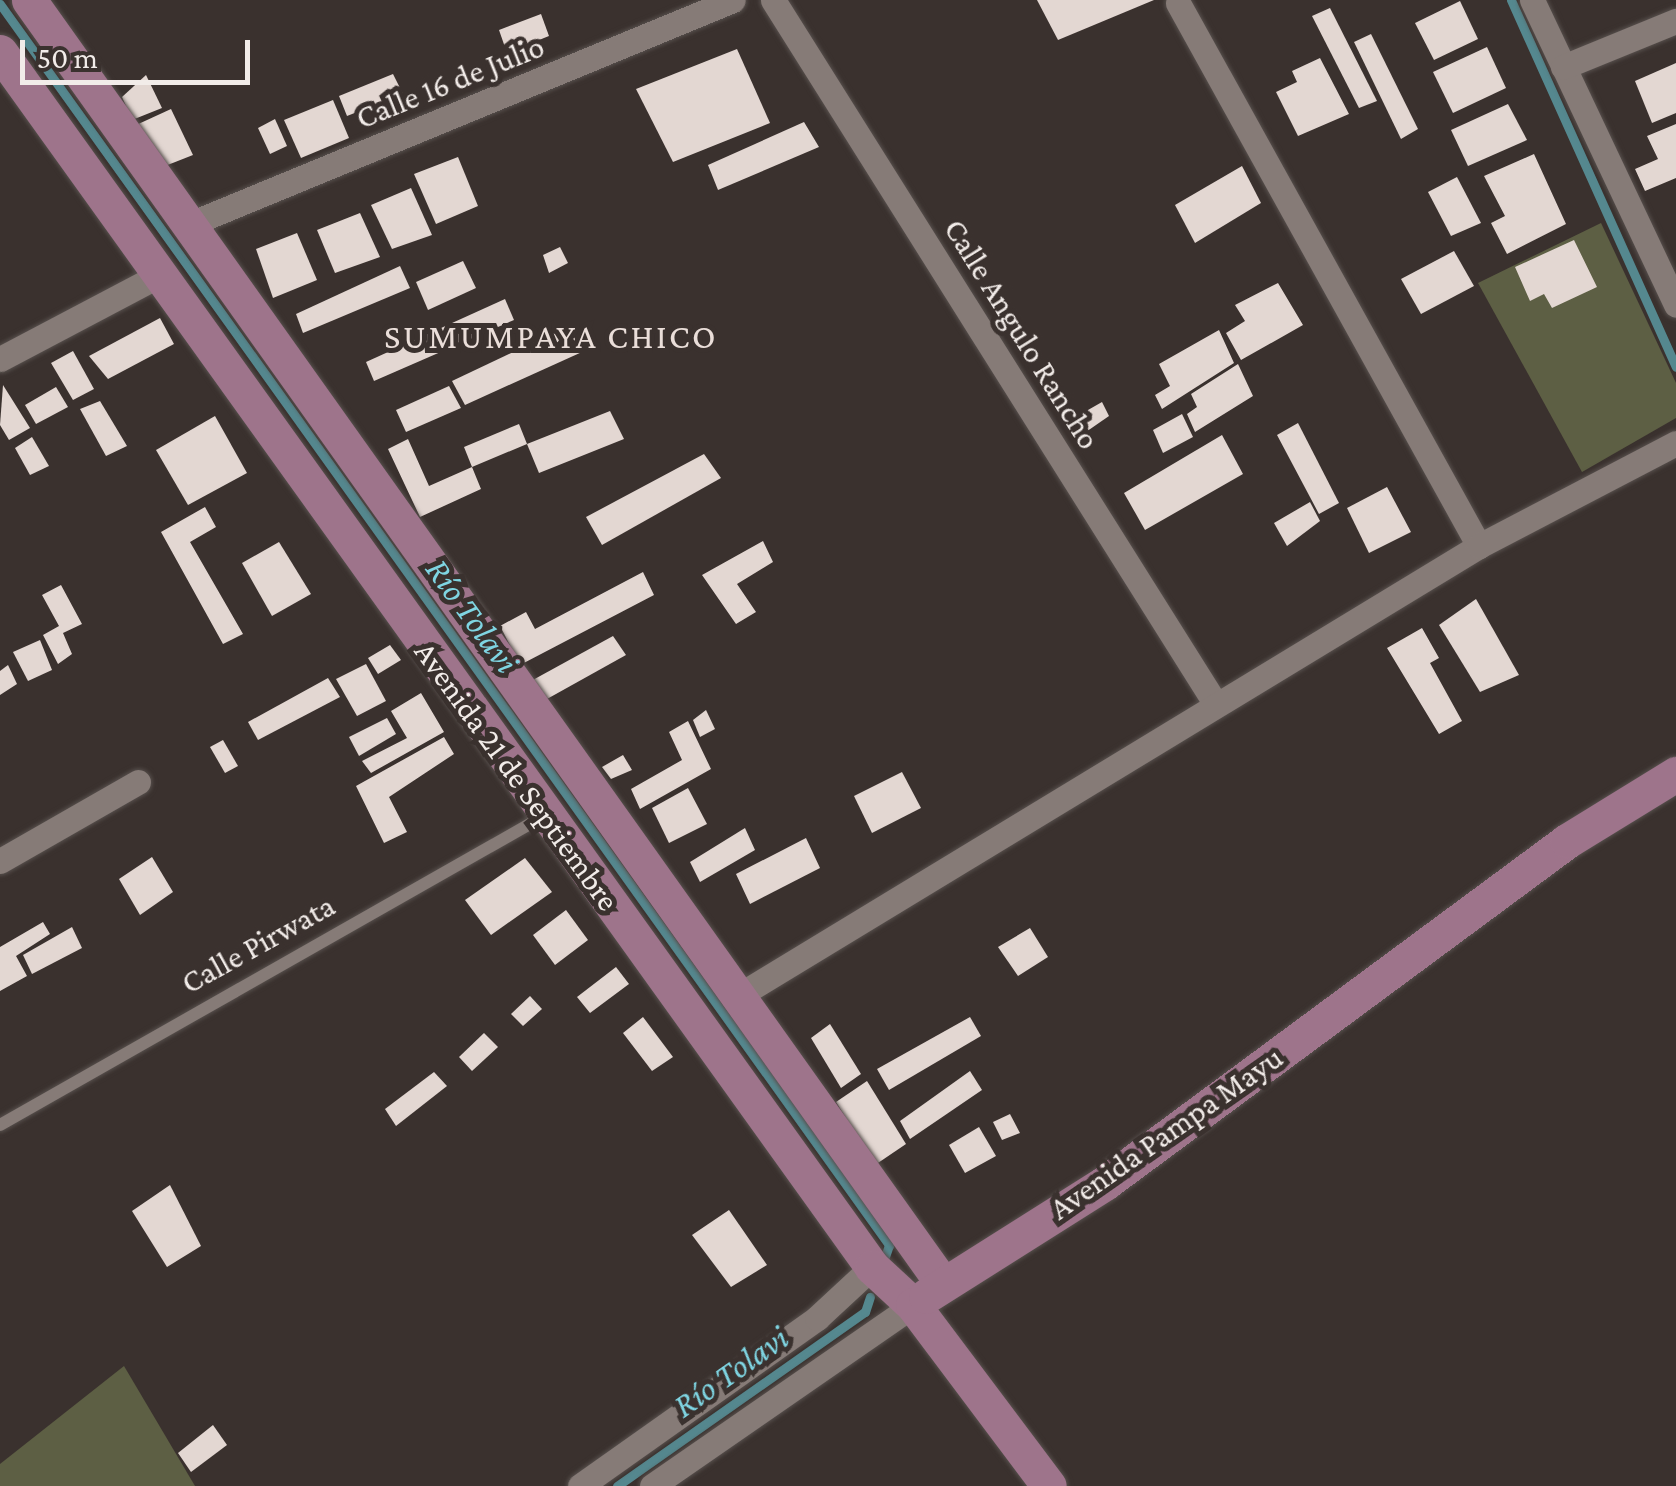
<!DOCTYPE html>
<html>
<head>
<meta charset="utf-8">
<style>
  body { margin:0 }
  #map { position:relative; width:1676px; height:1486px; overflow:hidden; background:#3a312e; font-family:"Crimson Pro",serif }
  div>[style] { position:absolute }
  .green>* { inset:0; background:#5d5f44 }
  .stream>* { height:9px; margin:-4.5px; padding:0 4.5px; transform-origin:4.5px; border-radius:4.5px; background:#55888f }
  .building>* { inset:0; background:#e3d7d2 }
  .roads { filter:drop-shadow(0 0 2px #57504d) drop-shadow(0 0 2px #57504d) }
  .lane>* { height:12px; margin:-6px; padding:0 6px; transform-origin:6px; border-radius:6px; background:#867b77 }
  .street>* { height:25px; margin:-12.5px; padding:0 12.5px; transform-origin:12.5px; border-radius:12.5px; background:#867b77 }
  .secondary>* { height:35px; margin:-17.5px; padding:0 17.5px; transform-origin:17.5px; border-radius:17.5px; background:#9e748b }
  span { translate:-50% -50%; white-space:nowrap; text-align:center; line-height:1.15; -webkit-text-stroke:10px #3a312e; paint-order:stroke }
  .street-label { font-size:32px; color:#f2ece9 }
  .neighbourhood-label { font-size:35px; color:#eaded9; letter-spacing:2.5px }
  .water-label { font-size:35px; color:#7fd5e2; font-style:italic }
  .scale { position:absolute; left:20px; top:40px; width:230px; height:45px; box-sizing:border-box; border:5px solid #f2ece9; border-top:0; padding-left:12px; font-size:30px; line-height:35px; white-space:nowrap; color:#f2ece9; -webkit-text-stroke:8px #3a312e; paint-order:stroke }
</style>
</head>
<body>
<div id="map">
  <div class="green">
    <div style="clip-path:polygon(1601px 223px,1676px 383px,1676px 418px,1582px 472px,1478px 283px)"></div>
    <div style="clip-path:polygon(124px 1366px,195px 1486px,0 1486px,0 1464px)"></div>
  </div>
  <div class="stream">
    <div style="left:1511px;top:0;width:402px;rotate:65.8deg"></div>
    <div style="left:0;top:4px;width:1527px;rotate:54.38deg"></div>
    <div style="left:889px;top:1245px;width:18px;rotate:109deg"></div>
    <div style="left:617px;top:1486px;width:303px;rotate:-35.1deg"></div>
    <div style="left:865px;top:1312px;width:16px;rotate:-72deg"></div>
  </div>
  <div class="building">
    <div style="clip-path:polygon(1037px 0,1154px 0,1058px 40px)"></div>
    <div style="clip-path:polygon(1460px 1px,1478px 39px,1434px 60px,1415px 23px)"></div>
    <div style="clip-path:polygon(1330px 8px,1377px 101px,1359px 108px,1312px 16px)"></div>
    <div style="clip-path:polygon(541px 14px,549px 36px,507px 53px,499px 30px)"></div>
    <div style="clip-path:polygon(1371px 34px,1418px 129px,1401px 139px,1354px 42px)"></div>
    <div style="clip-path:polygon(1487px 47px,1506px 88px,1453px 113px,1433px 72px)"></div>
    <div style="clip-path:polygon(737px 49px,770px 123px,673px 162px,636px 89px)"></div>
    <div style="clip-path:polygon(1320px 58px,1349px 114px,1298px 136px,1276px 92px,1297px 82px,1292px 71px)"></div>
    <div style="clip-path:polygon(1676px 63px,1676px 113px,1652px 123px,1635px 81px)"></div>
    <div style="clip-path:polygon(393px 74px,403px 94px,347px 116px,339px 96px)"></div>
    <div style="clip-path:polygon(146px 75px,162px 108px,132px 120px,122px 97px)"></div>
    <div style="clip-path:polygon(333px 100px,349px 138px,301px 158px,284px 120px)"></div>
    <div style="clip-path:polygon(1508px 104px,1527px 140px,1468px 166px,1451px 130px)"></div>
    <div style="clip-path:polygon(171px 109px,193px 155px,160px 168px,134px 126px)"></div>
    <div style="clip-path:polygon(275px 119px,287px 146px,270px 154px,258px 128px)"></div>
    <div style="clip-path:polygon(804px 122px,819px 147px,718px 190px,708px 165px)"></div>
    <div style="clip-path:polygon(1676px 124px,1676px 178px,1645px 191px,1635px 169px,1658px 159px,1647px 136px)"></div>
    <div style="clip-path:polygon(1534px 154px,1566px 224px,1507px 254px,1491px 223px,1505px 216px,1484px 176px)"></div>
    <div style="clip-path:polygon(458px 157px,478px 206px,436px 224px,414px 174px)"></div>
    <div style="clip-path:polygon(1242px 166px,1261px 203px,1195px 243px,1175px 205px)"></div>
    <div style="clip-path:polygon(1457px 177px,1481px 223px,1451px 236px,1428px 192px)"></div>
    <div style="clip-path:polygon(411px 188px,432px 235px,392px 249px,371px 205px)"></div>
    <div style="clip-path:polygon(360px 213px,380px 257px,335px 273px,317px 230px)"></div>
    <div style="clip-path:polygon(297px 233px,317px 280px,273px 298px,256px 249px)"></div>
    <div style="clip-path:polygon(1574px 240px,1597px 287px,1552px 308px,1544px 294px,1530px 301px,1515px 267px)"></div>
    <div style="clip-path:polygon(560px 247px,568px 263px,549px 273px,543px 255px)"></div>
    <div style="clip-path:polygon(1454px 251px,1474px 286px,1421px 314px,1401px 279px)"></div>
    <div style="clip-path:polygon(463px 261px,476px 288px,428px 310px,416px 282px)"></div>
    <div style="clip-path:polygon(400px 266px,410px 288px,303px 333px,296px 314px)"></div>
    <div style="clip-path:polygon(1278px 283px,1303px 325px,1241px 360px,1226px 333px,1245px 321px,1235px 305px)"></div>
    <div style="clip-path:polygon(505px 299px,514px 320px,374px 381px,366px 362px)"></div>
    <div style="clip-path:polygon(160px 318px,174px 344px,108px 379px,89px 356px)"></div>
    <div style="clip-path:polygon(568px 326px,582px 352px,465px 405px,452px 381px)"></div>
    <div style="clip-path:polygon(1219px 330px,1234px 363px,1162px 409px,1155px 395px,1170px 386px,1159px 364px)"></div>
    <div style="clip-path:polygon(73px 351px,94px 389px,73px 400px,51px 363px)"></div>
    <div style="clip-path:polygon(1238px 364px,1253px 396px,1195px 432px,1187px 414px,1197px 407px,1191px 394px)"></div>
    <div style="clip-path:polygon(3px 385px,30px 428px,9px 440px,0 425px)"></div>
    <div style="clip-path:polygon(449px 386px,461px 408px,406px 432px,396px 410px)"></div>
    <div style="clip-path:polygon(56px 387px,68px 407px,36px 424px,25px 405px)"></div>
    <div style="clip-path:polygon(100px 401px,127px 446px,106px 456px,80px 409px)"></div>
    <div style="clip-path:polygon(1102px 402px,1109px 416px,1083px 434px,1074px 418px)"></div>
    <div style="clip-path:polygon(610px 411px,624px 439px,539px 473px,527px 444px)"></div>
    <div style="clip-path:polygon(1182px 414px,1193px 437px,1163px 453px,1153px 430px)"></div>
    <div style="clip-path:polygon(215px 416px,247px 473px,188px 505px,156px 450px)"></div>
    <div style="clip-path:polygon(1298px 423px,1339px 503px,1319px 514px,1277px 435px)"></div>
    <div style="clip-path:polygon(519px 424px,527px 444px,472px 467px,464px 447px)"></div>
    <div style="clip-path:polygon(1222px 435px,1243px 474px,1145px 530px,1124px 493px)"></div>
    <div style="clip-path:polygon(32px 437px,49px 466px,30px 475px,15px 448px)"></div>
    <div style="clip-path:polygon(408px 439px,429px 486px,472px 467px,481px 489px,420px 517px,388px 449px)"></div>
    <div style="clip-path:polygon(704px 454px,721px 478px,602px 545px,586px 517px)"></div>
    <div style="clip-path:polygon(1387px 487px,1411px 532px,1369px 553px,1347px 508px)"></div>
    <div style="clip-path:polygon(1310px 502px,1320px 521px,1287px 546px,1274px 523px)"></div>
    <div style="clip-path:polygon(205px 507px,216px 527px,190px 542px,243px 634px,223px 644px,161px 532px)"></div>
    <div style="clip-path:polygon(763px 541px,773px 562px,737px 584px,756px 612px,736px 624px,702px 575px)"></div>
    <div style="clip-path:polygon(279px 542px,311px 594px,272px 616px,242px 563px)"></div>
    <div style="clip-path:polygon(643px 572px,654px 595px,520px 665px,500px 626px,526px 612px,535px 629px)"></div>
    <div style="clip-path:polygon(61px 585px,82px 624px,63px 633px,72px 654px,58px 664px,43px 635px,59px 626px,42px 595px)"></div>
    <div style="clip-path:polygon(1476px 599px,1519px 675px,1480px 692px,1439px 625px)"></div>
    <div style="clip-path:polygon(1422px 628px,1439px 658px,1430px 663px,1462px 721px,1439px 734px,1387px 648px)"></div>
    <div style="clip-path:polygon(613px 636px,626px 655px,547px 699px,531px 681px)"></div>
    <div style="clip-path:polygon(40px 640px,52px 670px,28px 681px,13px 652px)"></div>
    <div style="clip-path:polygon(390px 645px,401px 660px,378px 674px,368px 658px)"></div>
    <div style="clip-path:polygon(366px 664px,386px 701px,357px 716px,336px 679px)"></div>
    <div style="clip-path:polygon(8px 665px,17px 684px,0 695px,0 671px)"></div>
    <div style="clip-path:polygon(328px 678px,340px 697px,258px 740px,248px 722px)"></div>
    <div style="clip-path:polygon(421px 693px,444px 732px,371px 773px,362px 761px,407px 738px,391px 711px)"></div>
    <div style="clip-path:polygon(706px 710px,715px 729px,700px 737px,693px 720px)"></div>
    <div style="clip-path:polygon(387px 718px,396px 734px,359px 756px,349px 737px)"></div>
    <div style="clip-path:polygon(688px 721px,711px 769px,640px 809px,631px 789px,682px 760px,669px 732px)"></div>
    <div style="clip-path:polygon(444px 737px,454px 754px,389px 797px,407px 832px,384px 843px,356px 786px)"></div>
    <div style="clip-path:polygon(223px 740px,238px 766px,225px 773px,210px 747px)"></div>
    <div style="clip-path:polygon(623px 755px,632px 770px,611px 779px,602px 767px)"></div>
    <div style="clip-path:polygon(902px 772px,921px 808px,872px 833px,854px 796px)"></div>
    <div style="clip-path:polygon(688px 788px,707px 824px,669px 843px,652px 808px)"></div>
    <div style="clip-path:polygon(745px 828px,755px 850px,700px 882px,690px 862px)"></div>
    <div style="clip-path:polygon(806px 838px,820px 868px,750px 904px,736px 874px)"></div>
    <div style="clip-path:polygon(152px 857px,173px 892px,140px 915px,119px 879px)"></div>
    <div style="clip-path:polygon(525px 858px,552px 892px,491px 935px,465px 900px)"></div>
    <div style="clip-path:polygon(566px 910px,588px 940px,555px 965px,533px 935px)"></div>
    <div style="clip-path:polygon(43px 922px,50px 934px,16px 956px,27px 976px,0 991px,0 947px)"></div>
    <div style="clip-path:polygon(72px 927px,82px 948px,32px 974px,23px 955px)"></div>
    <div style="clip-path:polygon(1030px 928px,1048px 957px,1018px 976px,998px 947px)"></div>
    <div style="clip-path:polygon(616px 967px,629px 984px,590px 1013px,577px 997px)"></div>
    <div style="clip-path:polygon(530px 996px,542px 1009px,523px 1026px,511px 1014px)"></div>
    <div style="clip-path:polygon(643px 1017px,673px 1057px,652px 1071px,623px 1033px)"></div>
    <div style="clip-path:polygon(970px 1017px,981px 1036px,889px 1090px,877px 1069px)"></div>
    <div style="clip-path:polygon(830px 1024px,861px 1074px,841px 1088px,811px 1038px)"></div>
    <div style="clip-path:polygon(484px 1033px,498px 1047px,472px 1071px,459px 1057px)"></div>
    <div style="clip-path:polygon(970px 1071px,982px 1090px,910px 1139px,900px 1121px)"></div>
    <div style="clip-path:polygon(434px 1072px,447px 1086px,396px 1126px,385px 1109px)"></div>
    <div style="clip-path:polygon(867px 1081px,906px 1144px,875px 1165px,836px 1102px)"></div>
    <div style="clip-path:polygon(1010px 1114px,1020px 1133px,1002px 1140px,993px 1122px)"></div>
    <div style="clip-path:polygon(979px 1127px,996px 1156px,965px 1173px,949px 1145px)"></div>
    <div style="clip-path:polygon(170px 1185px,201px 1246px,167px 1267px,132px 1211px)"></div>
    <div style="clip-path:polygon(729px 1210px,767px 1265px,731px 1287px,692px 1235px)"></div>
    <div style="clip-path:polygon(213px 1425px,227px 1445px,191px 1472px,178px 1453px)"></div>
  </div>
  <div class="roads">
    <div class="lane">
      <div style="left:0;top:1125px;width:626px;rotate:-29.6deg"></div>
    </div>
    <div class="street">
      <div style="left:773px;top:0;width:830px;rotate:57.84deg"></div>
      <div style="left:1532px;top:0;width:337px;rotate:64.7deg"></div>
      <div style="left:1178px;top:3px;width:621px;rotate:61deg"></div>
      <div style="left:1563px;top:67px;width:122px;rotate:-22.2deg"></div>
      <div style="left:190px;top:224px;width:587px;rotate:-22.42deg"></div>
      <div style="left:0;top:359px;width:180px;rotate:-27.8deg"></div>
      <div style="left:0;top:861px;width:159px;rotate:-29.8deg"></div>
      <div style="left:738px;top:996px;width:867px;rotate:-31.27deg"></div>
      <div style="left:1479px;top:546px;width:222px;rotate:-27.6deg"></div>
      <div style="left:580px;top:1486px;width:291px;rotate:-35.3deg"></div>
      <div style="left:817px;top:1318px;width:75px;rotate:-42.8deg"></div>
      <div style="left:652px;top:1486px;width:318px;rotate:-34.7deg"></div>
    </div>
    <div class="secondary">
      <div style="left:29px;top:0;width:1576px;rotate:54.56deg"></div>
      <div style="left:0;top:52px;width:1496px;rotate:54.33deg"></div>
      <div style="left:872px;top:1267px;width:56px;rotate:42.8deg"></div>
      <div style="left:913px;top:1305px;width:226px;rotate:53.1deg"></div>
      <div style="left:926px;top:1296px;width:213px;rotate:-32.3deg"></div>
      <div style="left:1106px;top:1182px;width:573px;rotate:-36.49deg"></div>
      <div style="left:1567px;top:841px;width:128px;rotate:-31.6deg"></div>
    </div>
  </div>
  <div class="street-label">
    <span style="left:450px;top:82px;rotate:-22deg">Calle 16 de Julio</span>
    <span style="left:1022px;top:334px;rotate:58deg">Calle Angulo Rancho</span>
    <span style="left:517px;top:776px;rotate:54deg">Avenida 21 de Septiembre</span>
    <span style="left:258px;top:944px;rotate:-29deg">Calle Pirwata</span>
    <span style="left:1166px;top:1133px;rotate:-35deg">Avenida Pampa Mayu</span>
  </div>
  <div class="neighbourhood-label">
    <span style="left:551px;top:337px">SUMUMPAYA CHICO</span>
  </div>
  <div class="water-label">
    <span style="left:472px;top:616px;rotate:54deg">Río Tolavi</span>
    <span style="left:731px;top:1372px;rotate:-35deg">Río Tolavi</span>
  </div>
  <div class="scale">50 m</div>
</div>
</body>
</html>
